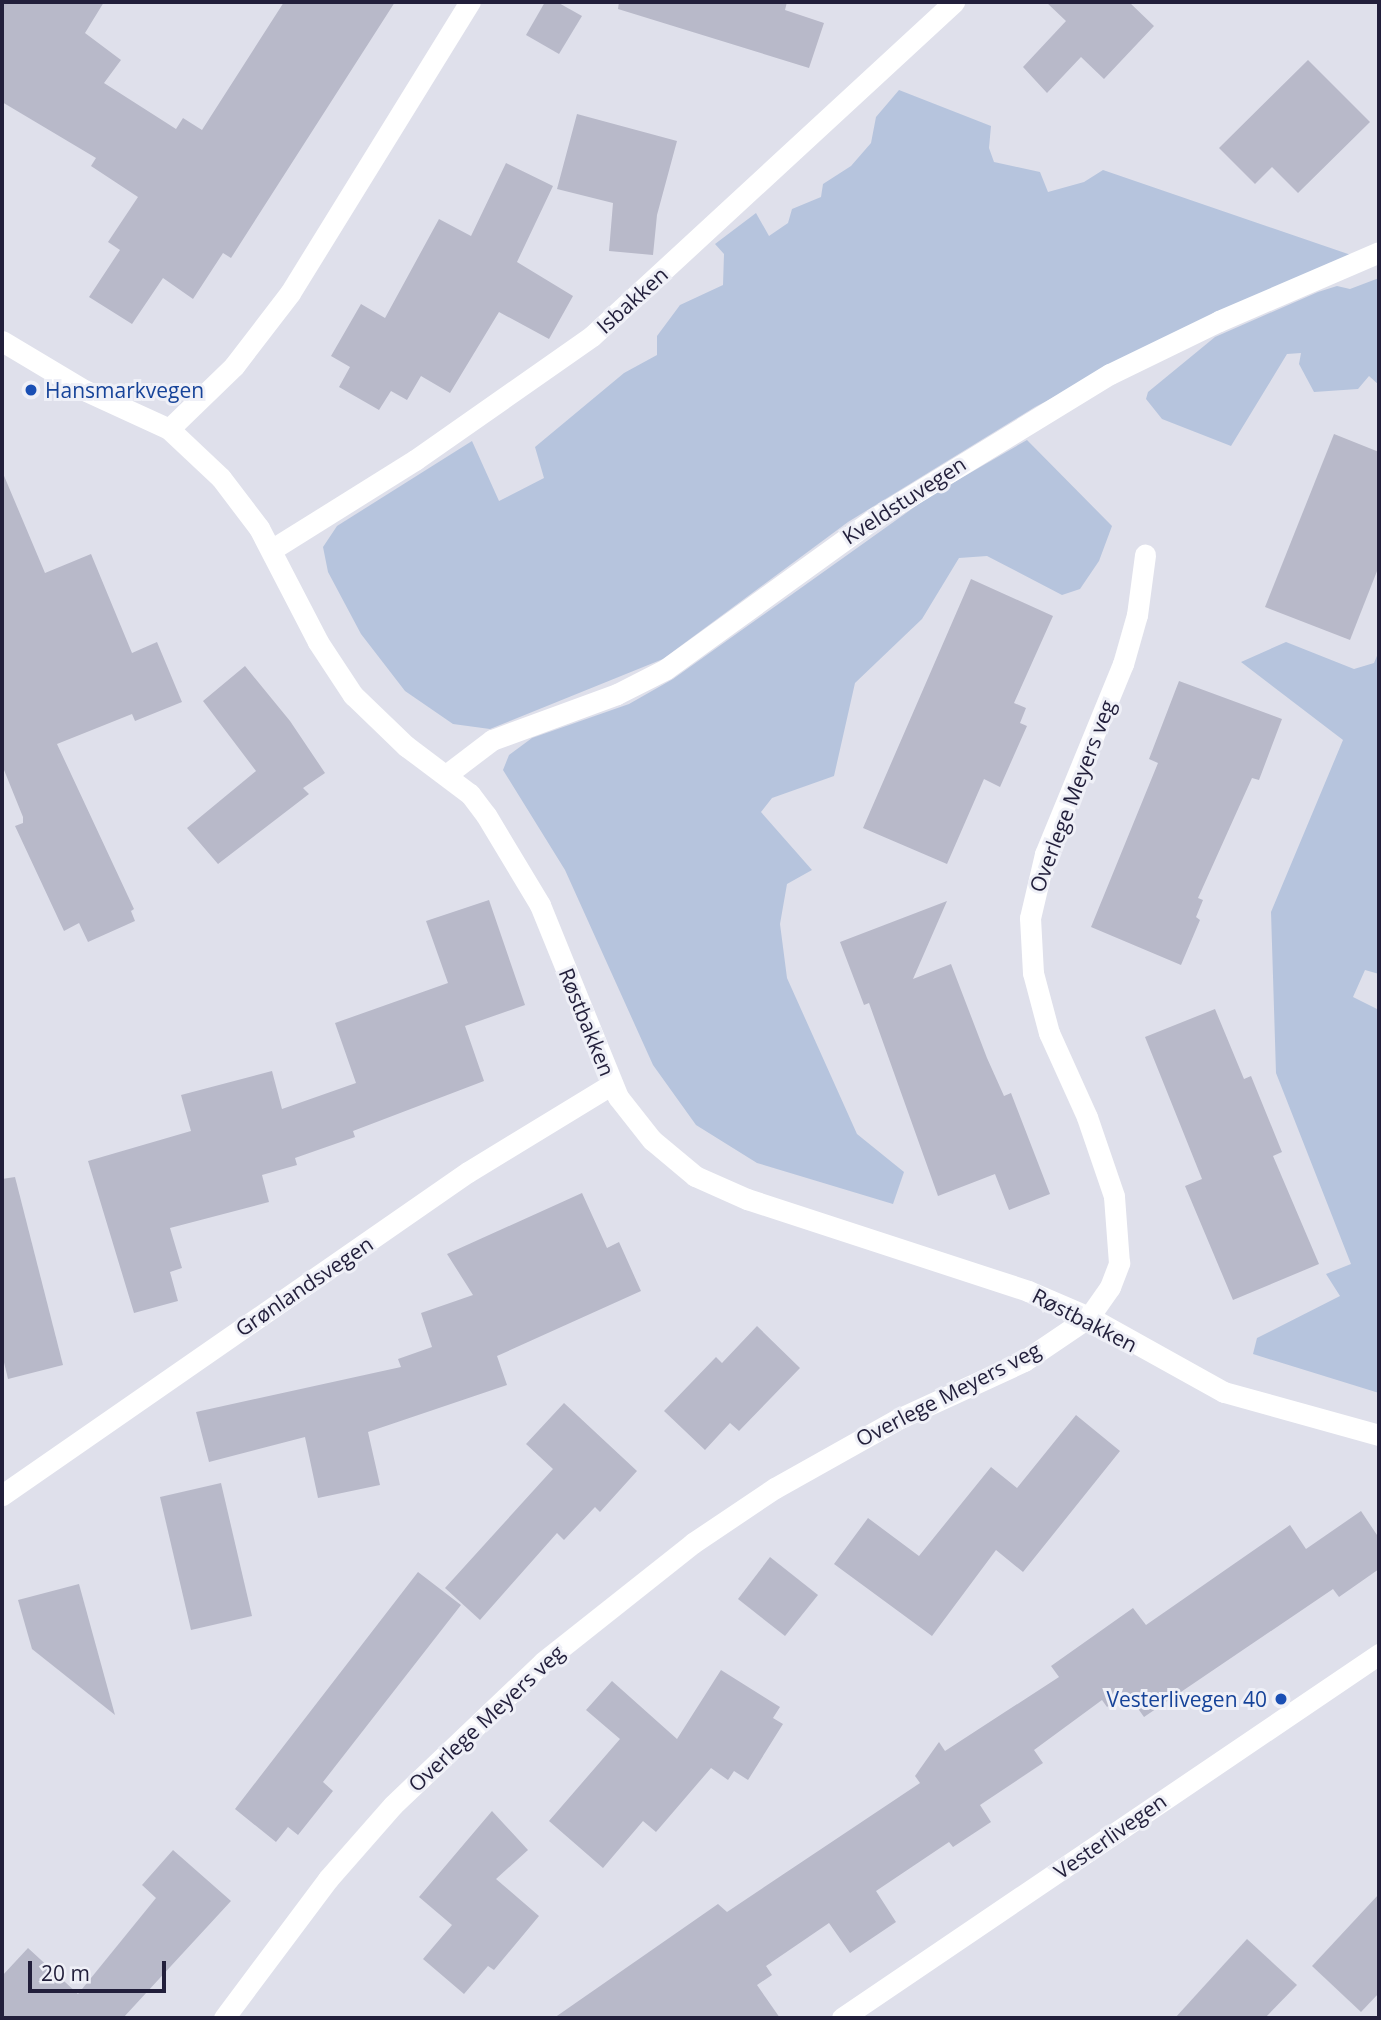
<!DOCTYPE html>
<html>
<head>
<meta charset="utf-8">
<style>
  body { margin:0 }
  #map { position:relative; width:1381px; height:2020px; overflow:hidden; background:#dfe0eb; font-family:"Open Sans",sans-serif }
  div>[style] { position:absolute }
  .green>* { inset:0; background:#b6c4dd }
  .building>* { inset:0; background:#b8b9c9 }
  .minor>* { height:21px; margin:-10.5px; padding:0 10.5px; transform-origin:10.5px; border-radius:10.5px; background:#fff }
  .dots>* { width:19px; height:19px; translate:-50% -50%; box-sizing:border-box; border:4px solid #eff0f7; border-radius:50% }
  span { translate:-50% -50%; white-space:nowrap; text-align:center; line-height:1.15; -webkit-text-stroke:6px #eff0f7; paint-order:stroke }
  .street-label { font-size:21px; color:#221f3b }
  .transit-label { font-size:21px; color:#164399 }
  .left { translate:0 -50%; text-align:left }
  .right { translate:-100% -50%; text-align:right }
  .frame { position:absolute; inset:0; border:4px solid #221f3b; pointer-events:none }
  .scale { position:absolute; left:28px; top:1961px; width:138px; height:32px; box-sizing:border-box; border:4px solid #221f3b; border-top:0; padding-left:9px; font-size:21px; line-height:24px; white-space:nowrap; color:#221f3b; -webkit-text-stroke:5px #eff0f7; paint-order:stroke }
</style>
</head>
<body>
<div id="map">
  <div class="green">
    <div style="clip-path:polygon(899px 90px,991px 126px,989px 148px,994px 162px,1040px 172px,1048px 192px,1084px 182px,1103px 170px,1351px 255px,1213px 315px,1035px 407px,848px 522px,663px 659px,490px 729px,453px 724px,405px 691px,361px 634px,328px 572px,323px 547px,337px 526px,472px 441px,499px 501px,544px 478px,535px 447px,624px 373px,657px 355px,657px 336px,680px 305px,723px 285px,724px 254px,715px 244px,756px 213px,769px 236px,788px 223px,792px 209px,821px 197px,823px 184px,851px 166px,871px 143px,876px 117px)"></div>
    <div style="clip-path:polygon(1379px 278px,1379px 385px,1369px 376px,1358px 389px,1314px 392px,1299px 364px,1301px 353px,1287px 354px,1231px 446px,1162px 419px,1146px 399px,1148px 392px,1215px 337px,1318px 292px,1337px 286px,1350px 289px)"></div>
    <div style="clip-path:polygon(1027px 440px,1112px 526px,1099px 561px,1080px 589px,1062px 595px,987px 556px,959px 558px,922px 619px,855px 683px,834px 776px,772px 798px,761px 812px,812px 870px,787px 884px,780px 924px,787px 978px,857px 1134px,904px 1172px,893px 1204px,757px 1163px,696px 1125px,653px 1065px,565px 870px,503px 770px,509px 755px,532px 738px,629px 704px,673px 679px,930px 496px)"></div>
    <div style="clip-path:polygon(1286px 642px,1354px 669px,1374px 663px,1379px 651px,1379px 974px,1365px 970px,1353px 997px,1379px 1010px,1379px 1393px,1253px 1354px,1257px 1338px,1340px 1296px,1326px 1274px,1351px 1264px,1276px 1073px,1271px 912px,1343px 740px,1241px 662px)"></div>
  </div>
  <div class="building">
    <div style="clip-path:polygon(2px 2px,104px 2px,85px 33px,121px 60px,104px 83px,176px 129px,183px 118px,202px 130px,284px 2px,395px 2px,231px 258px,223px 253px,193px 299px,163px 278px,132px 324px,89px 297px,120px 250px,108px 242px,138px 197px,91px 166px,96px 158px,2px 102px)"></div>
    <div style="clip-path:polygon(545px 2px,557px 2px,582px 16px,559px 54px,526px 35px)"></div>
    <div style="clip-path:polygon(619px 2px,787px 2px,785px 10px,824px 23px,809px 68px,618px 9px)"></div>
    <div style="clip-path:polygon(1046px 2px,1129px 2px,1154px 26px,1104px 79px,1081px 57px,1047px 93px,1023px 67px,1066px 21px)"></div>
    <div style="clip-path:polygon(1308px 60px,1370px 122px,1298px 193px,1272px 167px,1255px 184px,1219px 148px)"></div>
    <div style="clip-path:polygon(577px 114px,677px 141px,657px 215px,653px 255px,609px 251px,613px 203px,557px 189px)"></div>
    <div style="clip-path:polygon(506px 163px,553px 186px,517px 262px,573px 296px,549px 339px,499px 312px,450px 393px,421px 376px,407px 400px,391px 391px,379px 410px,339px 387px,350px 367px,331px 356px,361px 304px,385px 318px,439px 219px,471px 236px)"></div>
    <div style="clip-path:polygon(1334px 434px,1379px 452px,1379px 566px,1350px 640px,1265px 607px)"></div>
    <div style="clip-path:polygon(2px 471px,45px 573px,91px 554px,132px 653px,157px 642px,182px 702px,135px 721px,132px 714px,57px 744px,134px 909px,131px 911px,135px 921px,88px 942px,79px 923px,64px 931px,15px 826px,23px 823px,23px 817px,2px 765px)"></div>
    <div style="clip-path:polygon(971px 579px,1053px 616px,1014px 703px,1026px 708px,1020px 723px,1027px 726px,1000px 787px,984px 779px,947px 864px,863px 828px)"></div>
    <div style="clip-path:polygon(245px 666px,290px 721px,325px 773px,303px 788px,309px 794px,218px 864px,187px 828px,256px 771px,203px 701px)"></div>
    <div style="clip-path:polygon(1179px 681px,1282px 719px,1259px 780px,1252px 778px,1198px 898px,1203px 900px,1196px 917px,1200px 920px,1181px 965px,1091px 927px,1158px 763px,1149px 759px)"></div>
    <div style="clip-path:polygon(489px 900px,525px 1005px,465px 1026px,484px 1081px,353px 1131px,355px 1137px,295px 1158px,297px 1165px,262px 1175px,269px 1202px,170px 1228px,182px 1268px,170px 1272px,178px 1301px,134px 1313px,88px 1161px,191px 1131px,181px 1095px,272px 1071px,282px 1109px,356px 1083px,335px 1023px,448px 983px,426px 921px)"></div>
    <div style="clip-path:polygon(947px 901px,913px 979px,951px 964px,987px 1058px,1004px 1096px,1011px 1093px,1050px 1194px,1009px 1210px,995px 1174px,938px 1196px,869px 1003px,864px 1005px,840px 942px)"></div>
    <div style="clip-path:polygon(1215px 1009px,1244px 1079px,1251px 1076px,1282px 1152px,1273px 1156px,1319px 1264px,1233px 1300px,1185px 1186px,1202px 1179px,1145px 1037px)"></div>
    <div style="clip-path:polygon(15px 1177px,63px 1365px,8px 1379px,2px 1354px,2px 1179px)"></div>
    <div style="clip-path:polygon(582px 1193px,607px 1248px,619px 1242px,641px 1291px,497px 1356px,507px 1385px,368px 1432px,380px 1485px,318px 1498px,305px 1437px,209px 1462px,196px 1412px,401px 1367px,398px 1359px,432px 1347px,421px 1313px,473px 1295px,447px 1254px)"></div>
    <div style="clip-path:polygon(757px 1326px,800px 1368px,739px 1431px,730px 1423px,705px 1450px,664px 1411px,716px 1357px,722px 1363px)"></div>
    <div style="clip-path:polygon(564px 1403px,637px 1471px,600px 1512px,595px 1507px,564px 1540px,557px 1533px,480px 1620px,445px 1588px,553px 1469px,526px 1444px)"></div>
    <div style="clip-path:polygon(1076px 1415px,1120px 1451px,1023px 1572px,996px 1550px,932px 1636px,834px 1564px,868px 1518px,919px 1556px,991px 1467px,1017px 1488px)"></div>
    <div style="clip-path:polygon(221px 1483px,252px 1616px,191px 1630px,160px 1497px)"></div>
    <div style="clip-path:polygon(1361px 1511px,1379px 1538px,1379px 1569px,1339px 1597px,1333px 1589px,1144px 1717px,1127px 1693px,1107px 1707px,1102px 1700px,1034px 1750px,1043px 1763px,980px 1805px,991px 1822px,953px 1847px,949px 1842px,876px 1891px,896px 1922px,850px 1953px,829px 1923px,766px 1966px,772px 1975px,757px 1985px,780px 2018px,554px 2018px,718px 1904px,727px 1912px,920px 1783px,915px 1776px,939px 1742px,945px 1751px,1059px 1677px,1051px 1666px,1133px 1608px,1146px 1625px,1290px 1525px,1306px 1549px)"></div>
    <div style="clip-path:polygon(770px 1557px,818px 1595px,785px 1636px,738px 1599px)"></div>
    <div style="clip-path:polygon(418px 1572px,461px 1605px,323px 1782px,333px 1791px,298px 1835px,288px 1827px,276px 1842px,235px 1809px)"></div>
    <div style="clip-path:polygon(79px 1584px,115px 1715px,32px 1649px,18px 1600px)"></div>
    <div style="clip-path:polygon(721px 1670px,780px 1707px,773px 1718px,783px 1724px,748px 1780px,734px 1771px,728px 1780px,711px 1768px,656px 1832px,643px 1821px,603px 1868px,549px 1821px,620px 1739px,586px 1710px,612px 1681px,677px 1739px)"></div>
    <div style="clip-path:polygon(492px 1811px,528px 1850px,496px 1879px,539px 1916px,494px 1970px,488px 1966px,464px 1994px,423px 1959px,452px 1925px,419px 1897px)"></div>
    <div style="clip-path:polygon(173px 1850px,231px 1901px,123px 2018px,2px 2018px,2px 1976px,28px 1948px,78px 1994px,156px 1898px,142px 1885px)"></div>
    <div style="clip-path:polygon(1379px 1894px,1379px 1993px,1361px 2012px,1312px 1966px)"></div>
    <div style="clip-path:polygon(1247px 1939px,1297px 1985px,1265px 2018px,1175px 2018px)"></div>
  </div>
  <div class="minor">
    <div style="left:2px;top:341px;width:96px;rotate:30.9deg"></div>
    <div style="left:84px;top:390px;width:94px;rotate:24.6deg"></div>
    <div style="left:169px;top:429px;width:71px;rotate:43.3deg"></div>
    <div style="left:221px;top:478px;width:63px;rotate:52.8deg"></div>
    <div style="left:259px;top:528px;width:128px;rotate:62.6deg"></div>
    <div style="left:318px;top:642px;width:64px;rotate:56.6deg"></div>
    <div style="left:353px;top:695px;width:74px;rotate:43.9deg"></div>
    <div style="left:406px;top:746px;width:80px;rotate:36.9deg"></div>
    <div style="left:470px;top:794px;width:26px;rotate:53deg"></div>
    <div style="left:486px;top:815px;width:105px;rotate:59deg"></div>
    <div style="left:540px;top:905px;width:207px;rotate:67.9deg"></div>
    <div style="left:618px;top:1097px;width:55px;rotate:51.7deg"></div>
    <div style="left:652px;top:1140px;width:56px;rotate:39.9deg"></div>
    <div style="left:695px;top:1176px;width:57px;rotate:23.9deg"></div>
    <div style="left:747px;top:1199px;width:296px;rotate:18.1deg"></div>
    <div style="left:1028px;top:1291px;width:66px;rotate:23.1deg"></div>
    <div style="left:1089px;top:1317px;width:154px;rotate:29.1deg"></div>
    <div style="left:1224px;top:1392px;width:161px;rotate:15.5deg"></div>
    <div style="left:169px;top:429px;width:91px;rotate:-44.1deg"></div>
    <div style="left:234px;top:366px;width:92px;rotate:-52.5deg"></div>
    <div style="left:290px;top:293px;width:342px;rotate:-58.3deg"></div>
    <div style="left:271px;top:550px;width:170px;rotate:-32deg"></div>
    <div style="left:415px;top:460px;width:216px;rotate:-35deg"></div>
    <div style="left:592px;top:336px;width:493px;rotate:-42.7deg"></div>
    <div style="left:446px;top:775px;width:58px;rotate:-37.3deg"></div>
    <div style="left:492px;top:740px;width:133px;rotate:-20.2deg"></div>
    <div style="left:617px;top:694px;width:55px;rotate:-27deg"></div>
    <div style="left:666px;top:669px;width:256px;rotate:-35.9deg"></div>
    <div style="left:873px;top:519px;width:278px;rotate:-31.5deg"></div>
    <div style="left:1110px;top:374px;width:121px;rotate:-25.9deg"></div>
    <div style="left:1219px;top:321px;width:174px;rotate:-23.3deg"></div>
    <div style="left:2px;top:1495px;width:567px;rotate:-34.73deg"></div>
    <div style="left:468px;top:1172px;width:169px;rotate:-31.4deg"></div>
    <div style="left:224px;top:2018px;width:174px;rotate:-53.2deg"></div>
    <div style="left:328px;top:1879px;width:98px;rotate:-48.7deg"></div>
    <div style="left:393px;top:1805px;width:207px;rotate:-43.6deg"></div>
    <div style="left:543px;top:1662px;width:191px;rotate:-38.4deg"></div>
    <div style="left:693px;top:1543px;width:99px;rotate:-33.9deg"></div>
    <div style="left:775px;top:1488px;width:139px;rotate:-29.3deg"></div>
    <div style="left:896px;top:1420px;width:141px;rotate:-24.7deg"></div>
    <div style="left:1024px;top:1361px;width:78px;rotate:-34.1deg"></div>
    <div style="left:1089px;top:1317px;width:37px;rotate:-55deg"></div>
    <div style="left:1110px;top:1287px;width:26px;rotate:-69deg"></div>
    <div style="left:1119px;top:1263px;width:67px;rotate:-94.3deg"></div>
    <div style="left:1114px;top:1196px;width:83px;rotate:-108.9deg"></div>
    <div style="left:1087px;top:1117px;width:92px;rotate:-114.3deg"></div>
    <div style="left:1049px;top:1033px;width:62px;rotate:-104.9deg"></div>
    <div style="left:1033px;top:973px;width:55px;rotate:-93.1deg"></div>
    <div style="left:1030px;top:918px;width:66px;rotate:-76.8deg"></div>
    <div style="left:1045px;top:854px;width:205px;rotate:-67.7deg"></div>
    <div style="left:1123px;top:664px;width:51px;rotate:-74.1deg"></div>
    <div style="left:1137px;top:615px;width:61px;rotate:-82.4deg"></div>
    <div style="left:842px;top:2018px;width:649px;rotate:-34.13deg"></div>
  </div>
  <div class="dots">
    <div style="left:31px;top:390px;background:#1a4fb4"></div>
    <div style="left:1281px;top:1699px;background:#1a4fb4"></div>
  </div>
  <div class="street-label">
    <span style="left:632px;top:300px;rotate:-42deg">Isbakken</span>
    <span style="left:904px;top:500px;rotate:-33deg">Kveldstuvegen</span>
    <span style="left:1072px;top:796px;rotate:-69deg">Overlege Meyers veg</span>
    <span style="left:587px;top:1022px;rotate:68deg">Røstbakken</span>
    <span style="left:304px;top:1286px;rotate:-34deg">Grønlandsvegen</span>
    <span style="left:1085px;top:1320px;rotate:27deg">Røstbakken</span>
    <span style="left:948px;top:1394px;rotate:-27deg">Overlege Meyers veg</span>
    <span style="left:486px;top:1718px;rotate:-43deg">Overlege Meyers veg</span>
    <span style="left:1110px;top:1836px;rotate:-35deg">Vesterlivegen</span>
  </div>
  <div class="transit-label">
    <span class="left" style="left:45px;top:390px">Hansmarkvegen</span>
    <span class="right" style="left:1267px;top:1699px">Vesterlivegen 40</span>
  </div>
  <div class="frame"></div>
  <div class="scale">20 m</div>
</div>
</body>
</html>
